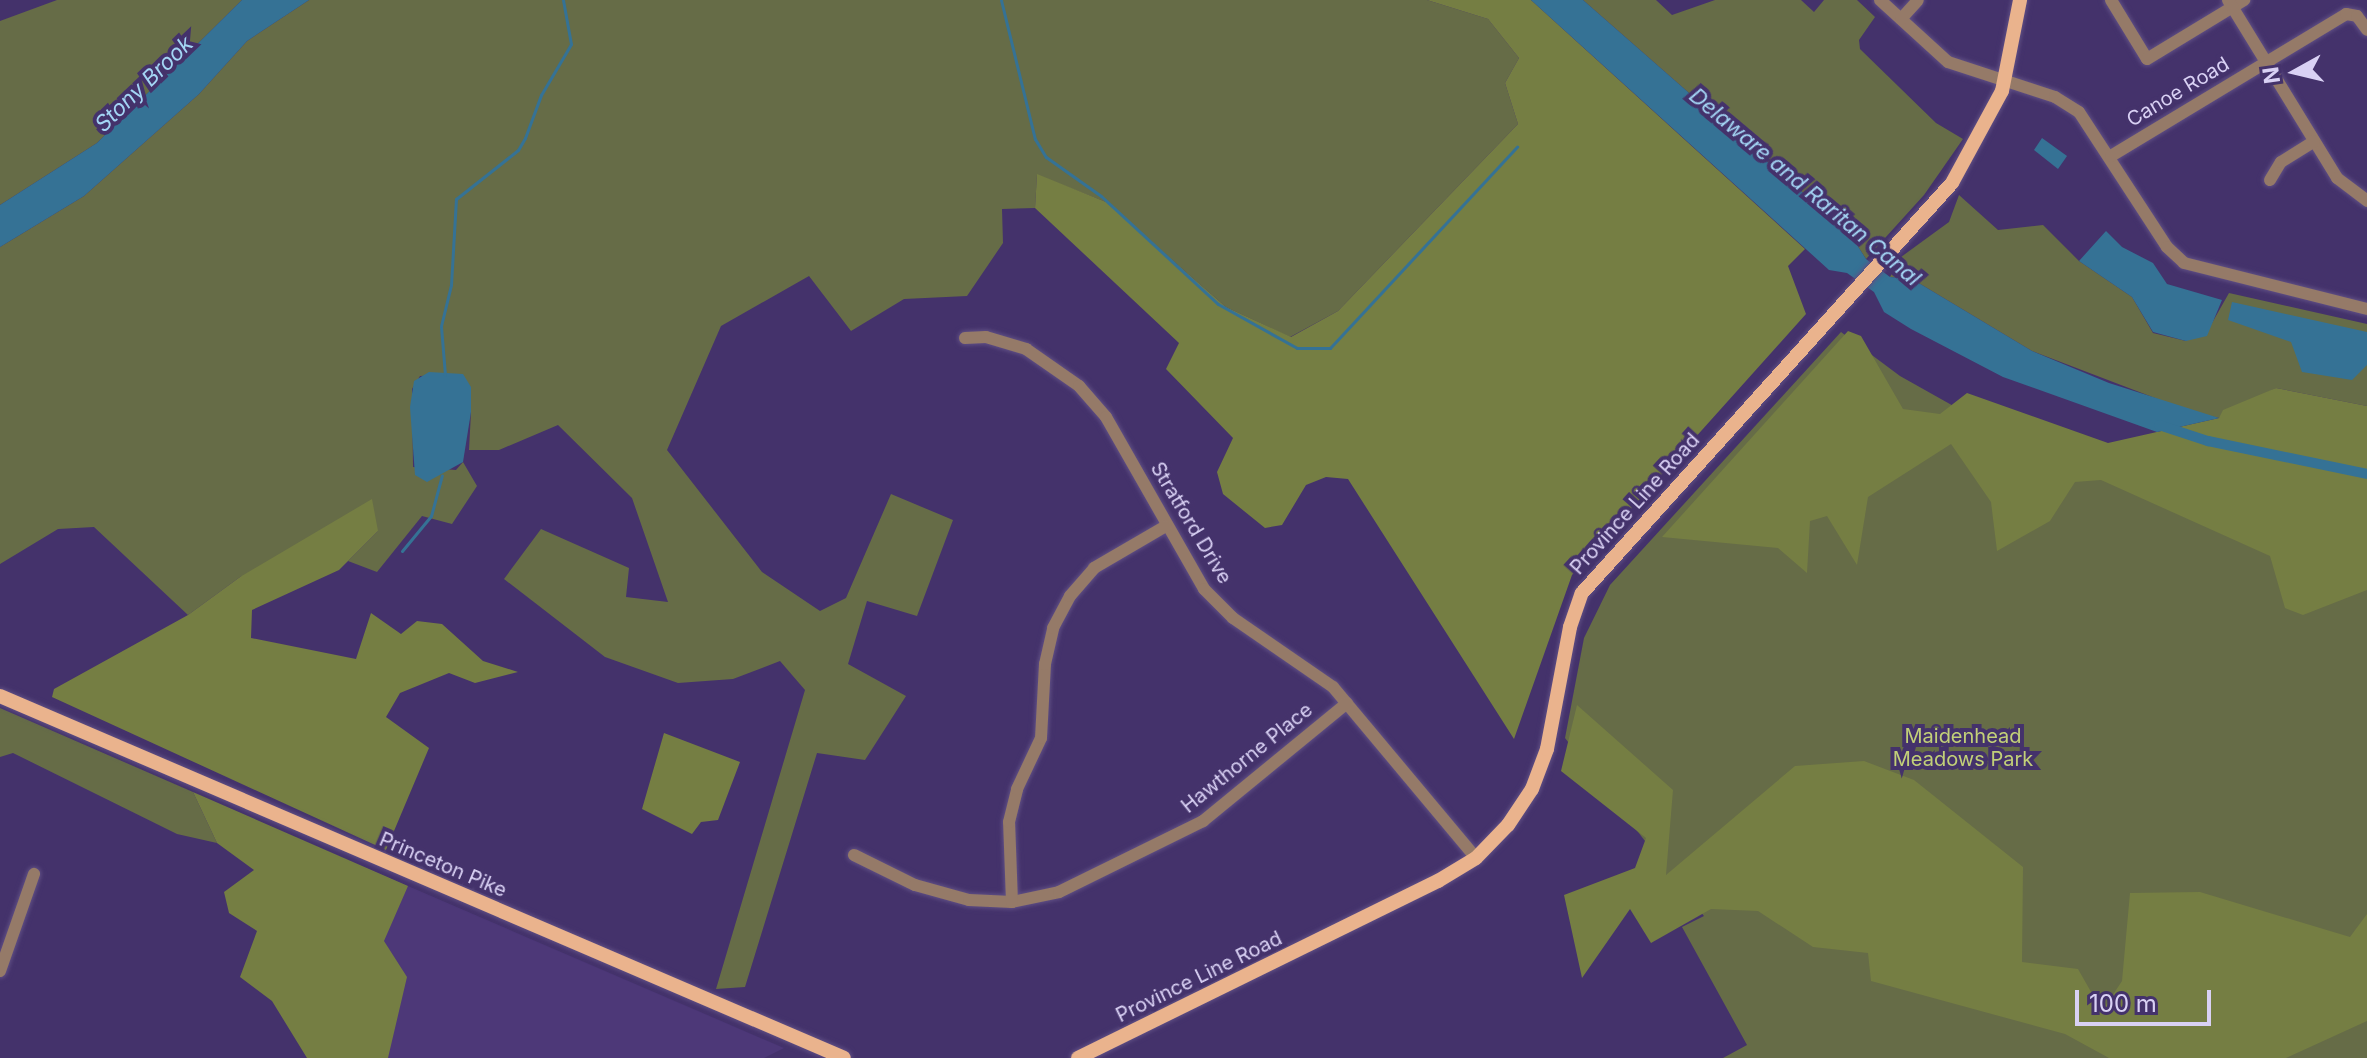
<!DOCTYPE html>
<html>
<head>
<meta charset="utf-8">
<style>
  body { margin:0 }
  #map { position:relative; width:2367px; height:1058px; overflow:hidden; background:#44326b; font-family:Inter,sans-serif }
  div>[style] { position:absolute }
  .built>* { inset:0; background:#4d3878 }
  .green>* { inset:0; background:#666c47 }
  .forest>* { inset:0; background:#757e43 }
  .water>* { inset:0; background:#357295 }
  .stream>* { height:3px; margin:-1.5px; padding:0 1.5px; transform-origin:1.5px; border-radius:1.5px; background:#357295 }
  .canal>* { height:10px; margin:-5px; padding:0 5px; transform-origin:5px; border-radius:5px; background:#357295 }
  .roads { filter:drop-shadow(0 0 2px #5f4f84) drop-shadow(0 0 2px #5f4f84) }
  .minor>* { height:12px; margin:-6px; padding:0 6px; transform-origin:6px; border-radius:6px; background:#957a68 }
  .major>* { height:14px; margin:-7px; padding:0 7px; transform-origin:7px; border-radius:7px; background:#eab38d }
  span { translate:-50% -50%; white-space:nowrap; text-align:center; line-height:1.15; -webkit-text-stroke:8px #44326b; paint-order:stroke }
  .street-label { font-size:20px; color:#d9d1f4 }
  .park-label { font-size:20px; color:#c2d078 }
  .water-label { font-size:22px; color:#a3d5f4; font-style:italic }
  .north { position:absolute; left:2255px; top:32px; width:80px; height:80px; -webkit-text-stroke:6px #44326b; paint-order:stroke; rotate:262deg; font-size:22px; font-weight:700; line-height:32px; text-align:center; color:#d9d1f4 }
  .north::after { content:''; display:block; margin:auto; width:28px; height:36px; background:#d9d1f4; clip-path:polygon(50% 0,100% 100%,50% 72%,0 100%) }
  .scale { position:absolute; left:2075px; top:990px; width:136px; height:36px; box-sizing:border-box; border:4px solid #d9d1f4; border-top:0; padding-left:10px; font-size:24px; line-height:28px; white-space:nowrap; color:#d9d1f4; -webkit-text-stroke:6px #44326b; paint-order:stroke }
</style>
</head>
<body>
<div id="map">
  <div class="built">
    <div style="clip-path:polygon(366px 868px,784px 1048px,764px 1058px,388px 1058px,332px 936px)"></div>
  </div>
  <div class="green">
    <div style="clip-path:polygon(57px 0,242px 0,97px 143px,0 205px,0 21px)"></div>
    <div style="clip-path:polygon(309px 0,1427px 0,1488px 19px,1519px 58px,1505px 83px,1518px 124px,1338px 311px,1290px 337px,1226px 307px,1106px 202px,1037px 175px,1035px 208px,1002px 209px,1003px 243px,967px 296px,904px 299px,851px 331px,809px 276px,721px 326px,667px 450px,762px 572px,820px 611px,846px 598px,891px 494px,953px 520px,917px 616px,867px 601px,848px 664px,906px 696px,865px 760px,817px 753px,745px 987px,716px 989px,805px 690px,780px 661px,733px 679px,678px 683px,605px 657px,504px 579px,541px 529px,629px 568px,626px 597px,668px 602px,632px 498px,558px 425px,499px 450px,469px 450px,471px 412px,462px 374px,420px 376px,412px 389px,413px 467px,456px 470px,463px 462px,477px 486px,452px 524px,422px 516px,377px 572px,348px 561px,378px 531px,240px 577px,188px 615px,94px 527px,58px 529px,0 564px,0 247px,84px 196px,199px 94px,247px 41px)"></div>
    <div style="clip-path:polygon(1583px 0,1656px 0,1672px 15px,1715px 0,1801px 0,1814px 12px,1824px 0,1857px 0,1875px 17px,1859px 40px,1860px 49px,1936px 123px,1963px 139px,1924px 195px,1866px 259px,1850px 234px)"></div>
    <div style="clip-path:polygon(1959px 195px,1998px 230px,2043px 225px,2079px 261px,2132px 297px,2153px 333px,2186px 341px,2212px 323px,2229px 293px,2367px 324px,2367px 406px,2276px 388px,2219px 418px,2189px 411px,2032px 351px,1912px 279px,1890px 277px,1901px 257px,1949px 222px)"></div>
    <div style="clip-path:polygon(1841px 332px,1900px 376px,1973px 417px,2367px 529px,2367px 1058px,1723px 1058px,1747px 1045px,1682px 927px,1704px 916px,1670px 873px,1665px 876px,1666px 868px,1565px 738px,1584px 638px,1610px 585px)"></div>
    <div style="clip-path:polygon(0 708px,193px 792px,217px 843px,177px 834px,13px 753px,0 757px)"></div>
  </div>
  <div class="forest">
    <div style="clip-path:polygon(1427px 0,1531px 0,1805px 249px,1788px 266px,1806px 314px,1572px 575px,1514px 739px,1348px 479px,1326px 477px,1306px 485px,1282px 525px,1265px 528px,1223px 494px,1217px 472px,1233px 438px,1166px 369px,1179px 343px,1035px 208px,1037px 174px,1106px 202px,1226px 307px,1291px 337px,1338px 311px,1518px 124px,1505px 83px,1519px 58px,1488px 19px)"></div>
    <div style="clip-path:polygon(1848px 331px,1861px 336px,1903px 409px,1940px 414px,1967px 393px,2108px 443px,2219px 418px,2223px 410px,2276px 388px,2367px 406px,2367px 590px,2303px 615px,2285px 608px,2270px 556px,2101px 480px,2075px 482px,2050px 521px,1997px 551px,1991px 502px,1951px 444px,1868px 497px,1857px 565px,1827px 516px,1810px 521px,1807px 573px,1778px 548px,1662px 537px)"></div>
    <div style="clip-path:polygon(372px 499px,378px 531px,339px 570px,252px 610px,251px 638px,356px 659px,371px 613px,401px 634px,417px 621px,442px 624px,483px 661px,518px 672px,475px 683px,449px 673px,400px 693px,386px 717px,429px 748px,386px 850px,52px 697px,54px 689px,188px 615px,240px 577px)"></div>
    <div style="clip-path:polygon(1577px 705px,1673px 790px,1666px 875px,1795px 766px,1864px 761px,1914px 780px,2023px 867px,2022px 962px,2078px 969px,2102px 1011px,2122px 981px,2130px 893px,2200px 892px,2350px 937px,2367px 914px,2367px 1021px,2286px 1058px,2109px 1058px,2065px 1034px,1871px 981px,1868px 953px,1813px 947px,1758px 911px,1711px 909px,1651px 943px,1630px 909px,1582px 978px,1564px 895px,1635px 868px,1646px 838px,1561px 771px)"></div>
    <div style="clip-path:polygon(664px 733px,740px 762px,718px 820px,701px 822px,692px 834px,642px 809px)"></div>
    <div style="clip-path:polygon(193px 792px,408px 886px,384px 941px,407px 977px,388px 1058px,307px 1058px,272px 1001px,240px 977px,257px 931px,229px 913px,224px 892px,254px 870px,217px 843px)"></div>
  </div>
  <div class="water">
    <div style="clip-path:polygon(242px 0,309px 0,247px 41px,199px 94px,84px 196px,0 247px,0 205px,97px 143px)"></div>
    <div style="clip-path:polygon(1531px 0,1583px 0,1850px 234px,1866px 259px,1890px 277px,1912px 279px,2032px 351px,2109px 383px,2219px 418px,2157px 432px,2003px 377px,1911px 329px,1884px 312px,1874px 292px,1847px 273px,1829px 270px)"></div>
    <div style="clip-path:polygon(2042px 138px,2067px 156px,2058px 169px,2034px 150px)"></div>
    <div style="clip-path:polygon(2106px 231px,2122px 247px,2153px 263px,2167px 284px,2222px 300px,2207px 336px,2186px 341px,2153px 332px,2132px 297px,2079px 261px)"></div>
    <div style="clip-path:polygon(2232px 302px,2367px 332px,2367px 365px,2352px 380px,2302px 372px,2291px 342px,2228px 320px)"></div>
    <div style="clip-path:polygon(429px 372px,463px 374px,471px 387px,471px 412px,463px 462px,427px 482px,415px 475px,410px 407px,414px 381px)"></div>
  </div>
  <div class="stream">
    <div style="left:1001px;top:0;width:143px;rotate:76.3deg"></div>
    <div style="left:1035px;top:139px;width:21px;rotate:59deg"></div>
    <div style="left:1046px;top:157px;width:67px;rotate:35.3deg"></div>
    <div style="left:1101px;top:196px;width:159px;rotate:42.7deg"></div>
    <div style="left:1218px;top:304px;width:90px;rotate:29.1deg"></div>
    <div style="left:1297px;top:348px;width:33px"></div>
    <div style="left:1330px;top:348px;width:275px;rotate:-47.1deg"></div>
    <div style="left:445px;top:375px;width:49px;rotate:-94.7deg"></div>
    <div style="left:441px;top:326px;width:42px;rotate:-76.3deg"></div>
    <div style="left:451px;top:285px;width:86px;rotate:-86.7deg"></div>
    <div style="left:456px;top:199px;width:79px;rotate:-38.3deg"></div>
    <div style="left:518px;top:150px;width:14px;rotate:-60deg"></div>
    <div style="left:525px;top:138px;width:46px;rotate:-69.6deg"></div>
    <div style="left:541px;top:95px;width:59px;rotate:-59.5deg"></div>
    <div style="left:571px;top:44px;width:45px;rotate:-100.3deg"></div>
    <div style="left:402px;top:551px;width:45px;rotate:-50.4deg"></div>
    <div style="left:431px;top:516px;width:42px;rotate:-75deg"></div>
  </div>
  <div class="canal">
    <div style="left:2159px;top:425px;width:52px;rotate:18.1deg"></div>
    <div style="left:2208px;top:441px;width:162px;rotate:11.7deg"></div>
  </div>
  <div class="roads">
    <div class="minor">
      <div style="left:1880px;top:0;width:92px;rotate:42.4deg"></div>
      <div style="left:1948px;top:62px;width:113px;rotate:18.1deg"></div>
      <div style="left:2055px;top:97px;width:28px;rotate:32deg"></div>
      <div style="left:2079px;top:112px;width:161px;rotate:56.9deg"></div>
      <div style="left:2167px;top:247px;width:23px;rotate:43deg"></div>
      <div style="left:2184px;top:263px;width:189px;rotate:14.1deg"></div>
      <div style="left:2111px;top:0;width:69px;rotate:58.6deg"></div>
      <div style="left:2147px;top:59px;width:114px;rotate:-31.3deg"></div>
      <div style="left:2228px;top:0;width:209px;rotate:58.5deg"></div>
      <div style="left:2337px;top:178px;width:38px;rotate:37deg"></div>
      <div style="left:1901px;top:19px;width:25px;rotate:-48deg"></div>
      <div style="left:2111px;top:156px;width:275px;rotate:-31.1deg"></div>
      <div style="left:2346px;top:14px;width:11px;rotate:10deg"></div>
      <div style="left:2357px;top:16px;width:17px;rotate:54deg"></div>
      <div style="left:2270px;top:180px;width:21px;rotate:-59deg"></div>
      <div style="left:2281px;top:162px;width:39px;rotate:-32deg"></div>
      <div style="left:965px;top:338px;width:21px;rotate:-3deg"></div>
      <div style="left:986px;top:337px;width:42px;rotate:16.7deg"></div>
      <div style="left:1026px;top:349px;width:65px;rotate:34.9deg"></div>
      <div style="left:1079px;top:386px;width:41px;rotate:48.9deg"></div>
      <div style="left:1106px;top:417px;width:198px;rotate:60.3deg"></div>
      <div style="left:1204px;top:589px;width:41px;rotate:45deg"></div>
      <div style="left:1233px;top:618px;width:121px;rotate:34.6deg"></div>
      <div style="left:1333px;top:687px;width:223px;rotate:50.1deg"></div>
      <div style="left:854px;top:855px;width:68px;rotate:26.2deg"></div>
      <div style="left:915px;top:885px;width:56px;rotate:15.5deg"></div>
      <div style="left:969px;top:900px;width:43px;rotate:2.7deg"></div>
      <div style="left:1012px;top:902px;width:48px;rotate:-12deg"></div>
      <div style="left:1059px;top:892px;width:161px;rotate:-26.2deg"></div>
      <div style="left:1203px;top:821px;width:186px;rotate:-39.3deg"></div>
      <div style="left:1012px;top:902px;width:80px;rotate:-92.1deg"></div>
      <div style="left:1009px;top:822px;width:34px;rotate:-76deg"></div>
      <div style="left:1017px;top:789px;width:56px;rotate:-64.8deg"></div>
      <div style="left:1041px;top:738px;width:74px;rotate:-86.9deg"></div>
      <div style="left:1045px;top:664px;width:37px;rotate:-77deg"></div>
      <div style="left:1053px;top:628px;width:36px;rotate:-62deg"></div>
      <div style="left:1070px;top:596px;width:37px;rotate:-49deg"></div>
      <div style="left:1094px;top:568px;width:83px;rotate:-30.3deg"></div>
      <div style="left:0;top:971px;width:103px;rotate:-70.7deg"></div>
    </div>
    <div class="major">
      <div style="left:0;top:696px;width:918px;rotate:23.21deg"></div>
      <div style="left:1078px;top:1058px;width:401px;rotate:-26.2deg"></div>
      <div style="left:1438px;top:881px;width:44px;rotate:-31.2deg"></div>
      <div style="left:1476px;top:858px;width:46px;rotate:-45.9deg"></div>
      <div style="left:1508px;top:825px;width:43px;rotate:-56.3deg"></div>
      <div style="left:1532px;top:789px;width:43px;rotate:-69.4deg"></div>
      <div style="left:1547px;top:749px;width:124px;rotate:-79.3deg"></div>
      <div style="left:1570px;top:627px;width:36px;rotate:-71deg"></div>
      <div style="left:1582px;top:593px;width:552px;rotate:-47.94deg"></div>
      <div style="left:1952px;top:183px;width:105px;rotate:-61.5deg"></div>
      <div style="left:2002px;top:91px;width:93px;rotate:-78.8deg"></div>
    </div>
  </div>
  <div class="street-label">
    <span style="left:2178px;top:92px;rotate:-31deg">Canoe Road</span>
    <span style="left:1635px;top:504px;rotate:-48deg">Province Line Road</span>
    <span style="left:1191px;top:523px;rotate:59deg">Stratford Drive</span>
    <span style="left:1247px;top:758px;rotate:-39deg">Hawthorne Place</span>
    <span style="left:443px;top:865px;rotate:23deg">Princeton Pike</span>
    <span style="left:1199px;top:977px;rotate:-26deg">Province Line Road</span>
  </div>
  <div class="park-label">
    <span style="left:1963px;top:748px">Maidenhead<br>Meadows Park</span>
  </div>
  <div class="water-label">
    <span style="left:144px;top:84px;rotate:-44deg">Stony Brook</span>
    <span style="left:1805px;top:187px;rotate:40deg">Delaware and Raritan Canal</span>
  </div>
  <div class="north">N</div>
  <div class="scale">100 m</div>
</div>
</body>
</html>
